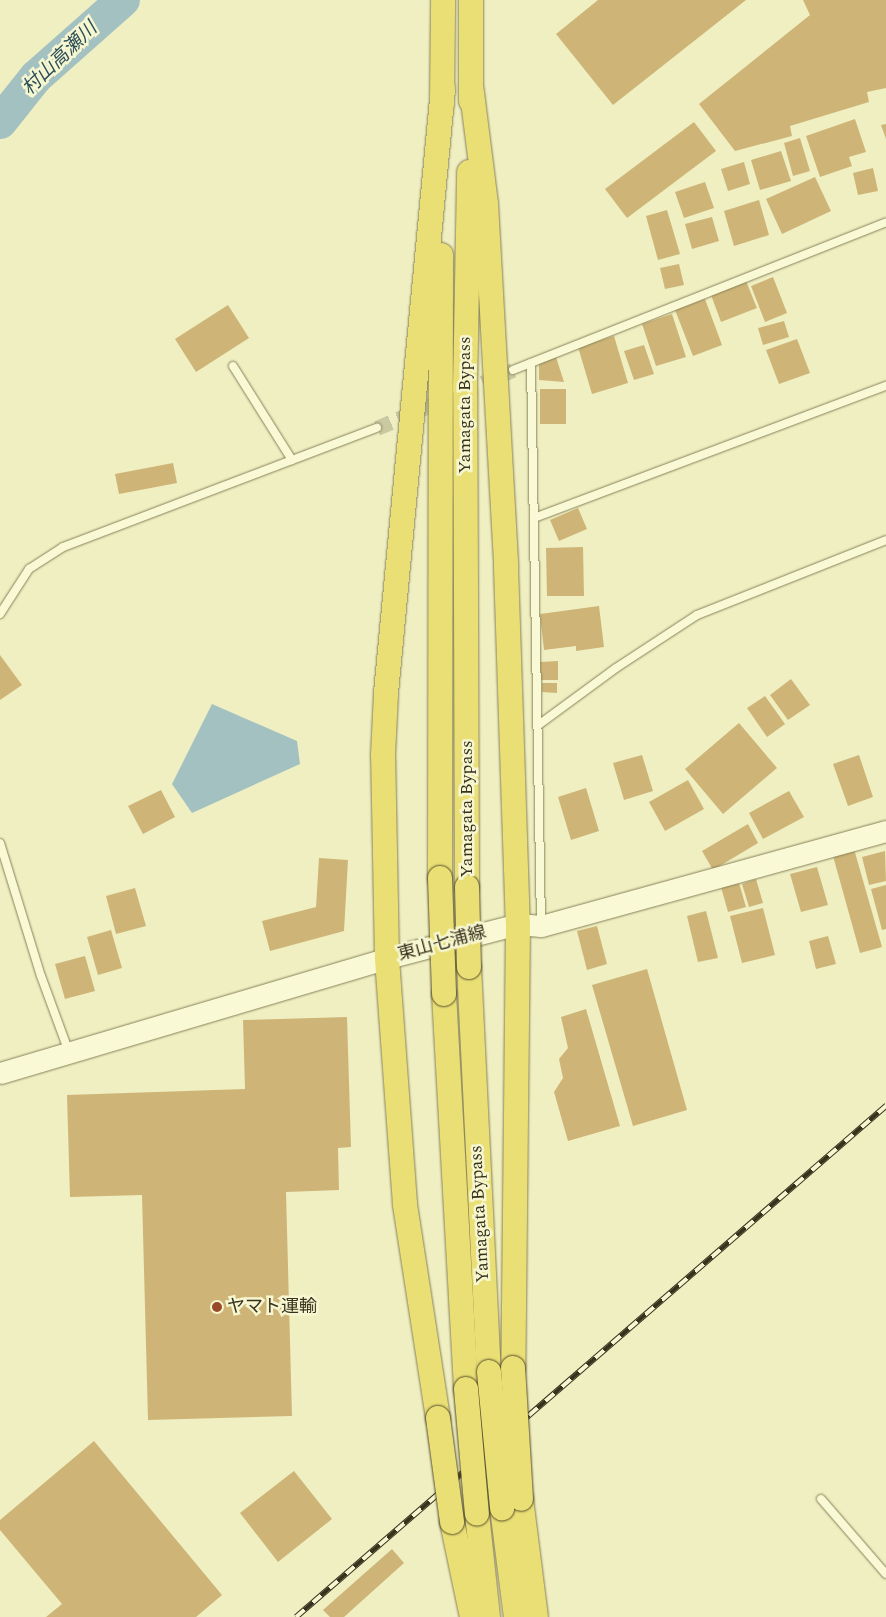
<!DOCTYPE html>
<html>
<head>
<meta charset="utf-8">
<style>
  body { margin:0 }
  #map { position:relative; width:886px; height:1617px; overflow:hidden; background:#efefc2; font-family:Spectral,"Noto Sans JP",serif }
  div>[style] { position:absolute }
  .water>* { inset:0; background:#a4c1c1 }
  .river>* { height:34px; margin:-17px; padding:0 17px; transform-origin:17px; border-radius:17px; background:#a4c1c1 }
  .building>* { inset:0; background:#ceb577 }
  .minor-tunnel>* { height:15px; margin-top:-7.5px; transform-origin:0; background:repeating-linear-gradient(90deg,#cac9a1 0 15px,transparent 0 23px) }
  .roads { filter:drop-shadow(0 0 1px #898159) drop-shadow(0 0 1px #898159) }
  .service>* { height:8px; margin:-4px; padding:0 4px; transform-origin:4px; border-radius:4px; background:#f9f9d5 }
  .secondary>* { height:21px; margin:-10.5px; padding:0 10.5px; transform-origin:10.5px; border-radius:10.5px; background:#f9f9d5 }
  .trunk>* { height:24px; margin:-12px; padding:0 12px; transform-origin:12px; border-radius:12px; background:#eadf74 }
  .rail>* { height:5.5px; margin-top:-2.75px; transform-origin:0; background:repeating-linear-gradient(90deg,#f6f6d1 0 11px,#38321d 0 22px); box-sizing:border-box; border-block:1px solid #38321d }
  .bridges { filter:drop-shadow(0 0 1px #564d2d) drop-shadow(0 0 1px #564d2d) }
  .trunk-bridge>* { height:24px; margin:-12px; padding:0 12px; transform-origin:12px; border-radius:12px; background:#eadf74 }
  .dots>* { width:14px; height:14px; translate:-50% -50%; box-sizing:border-box; border:2px solid #f6f6d1; border-radius:50% }
  span { translate:-50% -50%; white-space:nowrap; text-align:center; line-height:1.15; -webkit-text-stroke:5px #f6f6d1; paint-order:stroke }
  .street-label { font-size:18px; color:#38321d }
  .poi-label { font-size:18px; color:#38321d }
  .left { translate:0 -50%; text-align:left }
  .water-label { font-size:19px; color:#2c4e58; font-style:italic }
</style>
</head>
<body>
<div id="map">
  <div class="water">
    <div style="clip-path:polygon(212px 704px,297px 741px,300px 764px,192px 813px,172px 784px)"></div>
  </div>
  <div class="river">
    <div style="left:0;top:122px;width:58px;rotate:-51.3deg"></div>
    <div style="left:36px;top:77px;width:116px;rotate:-41.5deg"></div>
  </div>
  <div class="building">
    <div style="clip-path:polygon(598px 0,746px 0,613px 105px,556px 34px)"></div>
    <div style="clip-path:polygon(803px 0,886px 0,886px 88px,867px 92px,869px 102px,790px 126px,792px 136px,735px 151px,699px 104px,810px 15px)"></div>
    <div style="clip-path:polygon(855px 119px,866px 152px,849px 157px,852px 166px,820px 177px,806px 136px)"></div>
    <div style="clip-path:polygon(694px 122px,716px 151px,627px 218px,605px 189px)"></div>
    <div style="clip-path:polygon(886px 124px,886px 139px,881px 125px)"></div>
    <div style="clip-path:polygon(800px 138px,810px 171px,793px 176px,784px 143px)"></div>
    <div style="clip-path:polygon(781px 151px,791px 181px,760px 190px,751px 160px)"></div>
    <div style="clip-path:polygon(744px 162px,750px 184px,728px 191px,721px 169px)"></div>
    <div style="clip-path:polygon(873px 168px,878px 191px,858px 195px,853px 173px)"></div>
    <div style="clip-path:polygon(815px 177px,831px 211px,782px 234px,766px 199px)"></div>
    <div style="clip-path:polygon(705px 182px,714px 208px,684px 218px,675px 192px)"></div>
    <div style="clip-path:polygon(759px 200px,769px 235px,734px 246px,724px 211px)"></div>
    <div style="clip-path:polygon(667px 210px,680px 254px,658px 260px,646px 216px)"></div>
    <div style="clip-path:polygon(712px 217px,719px 241px,692px 249px,685px 224px)"></div>
    <div style="clip-path:polygon(679px 264px,684px 285px,665px 289px,660px 268px)"></div>
    <div style="clip-path:polygon(773px 277px,787px 313px,765px 322px,751px 286px)"></div>
    <div style="clip-path:polygon(746px 281px,757px 308px,721px 322px,711px 295px)"></div>
    <div style="clip-path:polygon(705px 299px,722px 345px,693px 356px,675px 310px)"></div>
    <div style="clip-path:polygon(228px 305px,249px 338px,196px 372px,175px 339px)"></div>
    <div style="clip-path:polygon(672px 314px,686px 357px,656px 366px,642px 324px)"></div>
    <div style="clip-path:polygon(784px 321px,789px 337px,763px 345px,758px 328px)"></div>
    <div style="clip-path:polygon(614px 336px,628px 383px,592px 394px,578px 347px)"></div>
    <div style="clip-path:polygon(797px 339px,810px 373px,779px 384px,766px 350px)"></div>
    <div style="clip-path:polygon(644px 345px,654px 374px,634px 380px,624px 351px)"></div>
    <div style="clip-path:polygon(556px 357px,564px 382px,539px 380px,539px 362px)"></div>
    <div style="clip-path:polygon(540px 389px,566px 389px,566px 424px,540px 424px)"></div>
    <div style="clip-path:polygon(173px 463px,177px 483px,119px 494px,115px 474px)"></div>
    <div style="clip-path:polygon(578px 508px,587px 529px,559px 541px,550px 520px)"></div>
    <div style="clip-path:polygon(583px 547px,584px 596px,547px 596px,546px 548px)"></div>
    <div style="clip-path:polygon(599px 606px,604px 647px,576px 651px,576px 646px,544px 650px,540px 614px)"></div>
    <div style="clip-path:polygon(0 655px,22px 685px,0 700px)"></div>
    <div style="clip-path:polygon(558px 661px,558px 680px,541px 680px,540px 662px)"></div>
    <div style="clip-path:polygon(791px 679px,810px 705px,788px 720px,770px 695px)"></div>
    <div style="clip-path:polygon(542px 683px,557px 683px,557px 693px,542px 692px)"></div>
    <div style="clip-path:polygon(765px 696px,785px 724px,767px 737px,747px 708px)"></div>
    <div style="clip-path:polygon(739px 723px,777px 768px,723px 814px,685px 769px)"></div>
    <div style="clip-path:polygon(642px 755px,653px 791px,624px 800px,613px 763px)"></div>
    <div style="clip-path:polygon(859px 755px,873px 797px,848px 806px,833px 764px)"></div>
    <div style="clip-path:polygon(688px 780px,704px 809px,665px 831px,649px 802px)"></div>
    <div style="clip-path:polygon(586px 788px,599px 831px,571px 840px,558px 797px)"></div>
    <div style="clip-path:polygon(161px 790px,175px 817px,143px 834px,128px 806px)"></div>
    <div style="clip-path:polygon(789px 791px,804px 817px,763px 839px,749px 813px)"></div>
    <div style="clip-path:polygon(748px 824px,758px 843px,713px 870px,702px 851px)"></div>
    <div style="clip-path:polygon(854px 849px,882px 947px,860px 953px,833px 856px)"></div>
    <div style="clip-path:polygon(885px 851px,886px 881px,869px 885px,862px 857px)"></div>
    <div style="clip-path:polygon(319px 858px,348px 860px,344px 931px,270px 951px,262px 921px,316px 907px)"></div>
    <div style="clip-path:polygon(817px 867px,828px 905px,801px 912px,790px 874px)"></div>
    <div style="clip-path:polygon(756px 879px,763px 903px,749px 907px,742px 884px)"></div>
    <div style="clip-path:polygon(739px 883px,746px 907px,728px 912px,721px 887px)"></div>
    <div style="clip-path:polygon(886px 885px,886px 929px,882px 930px,871px 889px)"></div>
    <div style="clip-path:polygon(135px 888px,146px 926px,116px 934px,106px 896px)"></div>
    <div style="clip-path:polygon(763px 908px,775px 955px,742px 963px,730px 916px)"></div>
    <div style="clip-path:polygon(706px 911px,718px 958px,698px 962px,687px 916px)"></div>
    <div style="clip-path:polygon(597px 926px,607px 964px,587px 970px,577px 931px)"></div>
    <div style="clip-path:polygon(111px 930px,122px 968px,98px 975px,87px 937px)"></div>
    <div style="clip-path:polygon(828px 936px,836px 964px,816px 969px,809px 941px)"></div>
    <div style="clip-path:polygon(85px 956px,95px 991px,65px 999px,55px 964px)"></div>
    <div style="clip-path:polygon(647px 969px,687px 1110px,633px 1126px,592px 985px)"></div>
    <div style="clip-path:polygon(586px 1009px,620px 1126px,568px 1141px,554px 1092px,563px 1078px,559px 1059px,568px 1048px,561px 1017px)"></div>
    <div style="clip-path:polygon(347px 1017px,351px 1147px,338px 1148px,339px 1190px,286px 1192px,292px 1416px,148px 1420px,142px 1195px,70px 1197px,67px 1095px,245px 1089px,243px 1020px)"></div>
    <div style="clip-path:polygon(94px 1441px,222px 1595px,196px 1617px,46px 1617px,62px 1604px,0 1530px,0 1520px)"></div>
    <div style="clip-path:polygon(294px 1471px,332px 1519px,278px 1562px,240px 1513px)"></div>
    <div style="clip-path:polygon(392px 1549px,404px 1563px,344px 1617px,330px 1617px,323px 1610px)"></div>
  </div>
  <div class="minor-tunnel">
    <div style="left:377px;top:428px;width:148px;rotate:-23.1deg"></div>
  </div>
  <div class="roads">
    <div class="service">
      <div style="left:531px;top:363px;width:560px;rotate:88.98deg"></div>
      <div style="left:233px;top:366px;width:111px;rotate:57.9deg"></div>
      <div style="left:513px;top:370px;width:401px;rotate:-21.6deg"></div>
      <div style="left:534px;top:518px;width:376px;rotate:-20.6deg"></div>
      <div style="left:0;top:614px;width:54px;rotate:-57.2deg"></div>
      <div style="left:29px;top:569px;width:40px;rotate:-32.9deg"></div>
      <div style="left:63px;top:547px;width:336px;rotate:-20.8deg"></div>
      <div style="left:537px;top:726px;width:98px;rotate:-36.3deg"></div>
      <div style="left:616px;top:668px;width:97px;rotate:-33.2deg"></div>
      <div style="left:697px;top:615px;width:203px;rotate:-21.6deg"></div>
      <div style="left:0;top:843px;width:139px;rotate:72.9deg"></div>
      <div style="left:41px;top:976px;width:81px;rotate:69.8deg"></div>
      <div style="left:821px;top:1499px;width:99px;rotate:49.1deg"></div>
    </div>
    <div class="secondary">
      <div style="left:0;top:1073px;width:404px;rotate:-16.5deg"></div>
      <div style="left:387px;top:958px;width:135px;rotate:-14.5deg"></div>
      <div style="left:518px;top:924px;width:23px;rotate:5deg"></div>
      <div style="left:541px;top:926px;width:358px;rotate:-15.4deg"></div>
    </div>
    <div class="trunk">
      <div style="left:471px;top:0;width:101px;rotate:90deg"></div>
      <div style="left:471px;top:85px;width:120px;rotate:82.8deg"></div>
      <div style="left:486px;top:204px;width:364px;rotate:86.8deg"></div>
      <div style="left:506px;top:567px;width:357px;rotate:88.1deg"></div>
      <div style="left:518px;top:924px;width:444px;rotate:90.6deg"></div>
      <div style="left:442px;top:104px;width:104px;rotate:-89.4deg"></div>
      <div style="left:440px;top:878px;width:623px;rotate:-89.91deg"></div>
      <div style="left:467px;top:887px;width:498px;rotate:-90.2deg"></div>
      <div style="left:465px;top:389px;width:217px;rotate:-88.9deg"></div>
      <div style="left:469px;top:967px;width:405px;rotate:87.2deg"></div>
      <div style="left:444px;top:994px;width:396px;rotate:86.8deg"></div>
      <div style="left:438px;top:1418px;width:217px;rotate:-98.8deg"></div>
      <div style="left:405px;top:1204px;width:247px;rotate:-94.2deg"></div>
      <div style="left:387px;top:958px;width:203px;rotate:-91.1deg"></div>
      <div style="left:383px;top:755px;width:62px;rotate:-87.2deg"></div>
      <div style="left:386px;top:693px;width:607px;rotate:-84.61deg"></div>
      <div style="left:521px;top:1499px;width:119px;rotate:82.8deg"></div>
      <div style="left:502px;top:1508px;width:110px;rotate:82.7deg"></div>
      <div style="left:477px;top:1514px;width:104px;rotate:83.9deg"></div>
      <div style="left:452px;top:1522px;width:97px;rotate:78.1deg"></div>
    </div>
  </div>
  <div class="rail">
    <div style="left:296px;top:1617px;width:781px;rotate:-40.9deg"></div>
  </div>
  <div class="bridges">
    <div class="trunk-bridge">
      <div style="left:440px;top:878px;width:116px;rotate:88deg"></div>
      <div style="left:467px;top:887px;width:80px;rotate:88.6deg"></div>
      <div style="left:513px;top:1368px;width:131px;rotate:86.5deg"></div>
      <div style="left:489px;top:1372px;width:137px;rotate:84.5deg"></div>
      <div style="left:466px;top:1389px;width:125px;rotate:85deg"></div>
      <div style="left:438px;top:1418px;width:105px;rotate:82.3deg"></div>
    </div>
  </div>
  <div class="dots">
    <div style="left:217px;top:1307px;background:#994927"></div>
  </div>
  <div class="street-label">
    <span style="left:465px;top:405px;rotate:-90deg">Yamagata Bypass</span>
    <span style="left:467px;top:809px;rotate:-90deg">Yamagata Bypass</span>
    <span style="left:442px;top:944px;rotate:-15deg">東山七浦線</span>
    <span style="left:480px;top:1214px;rotate:-93deg">Yamagata Bypass</span>
  </div>
  <div class="poi-label">
    <span class="left" style="left:227px;top:1307px">ヤマト運輸</span>
  </div>
  <div class="water-label">
    <span style="left:60px;top:59px;rotate:-44deg">村山高瀬川</span>
  </div>
</div>
</body>
</html>
